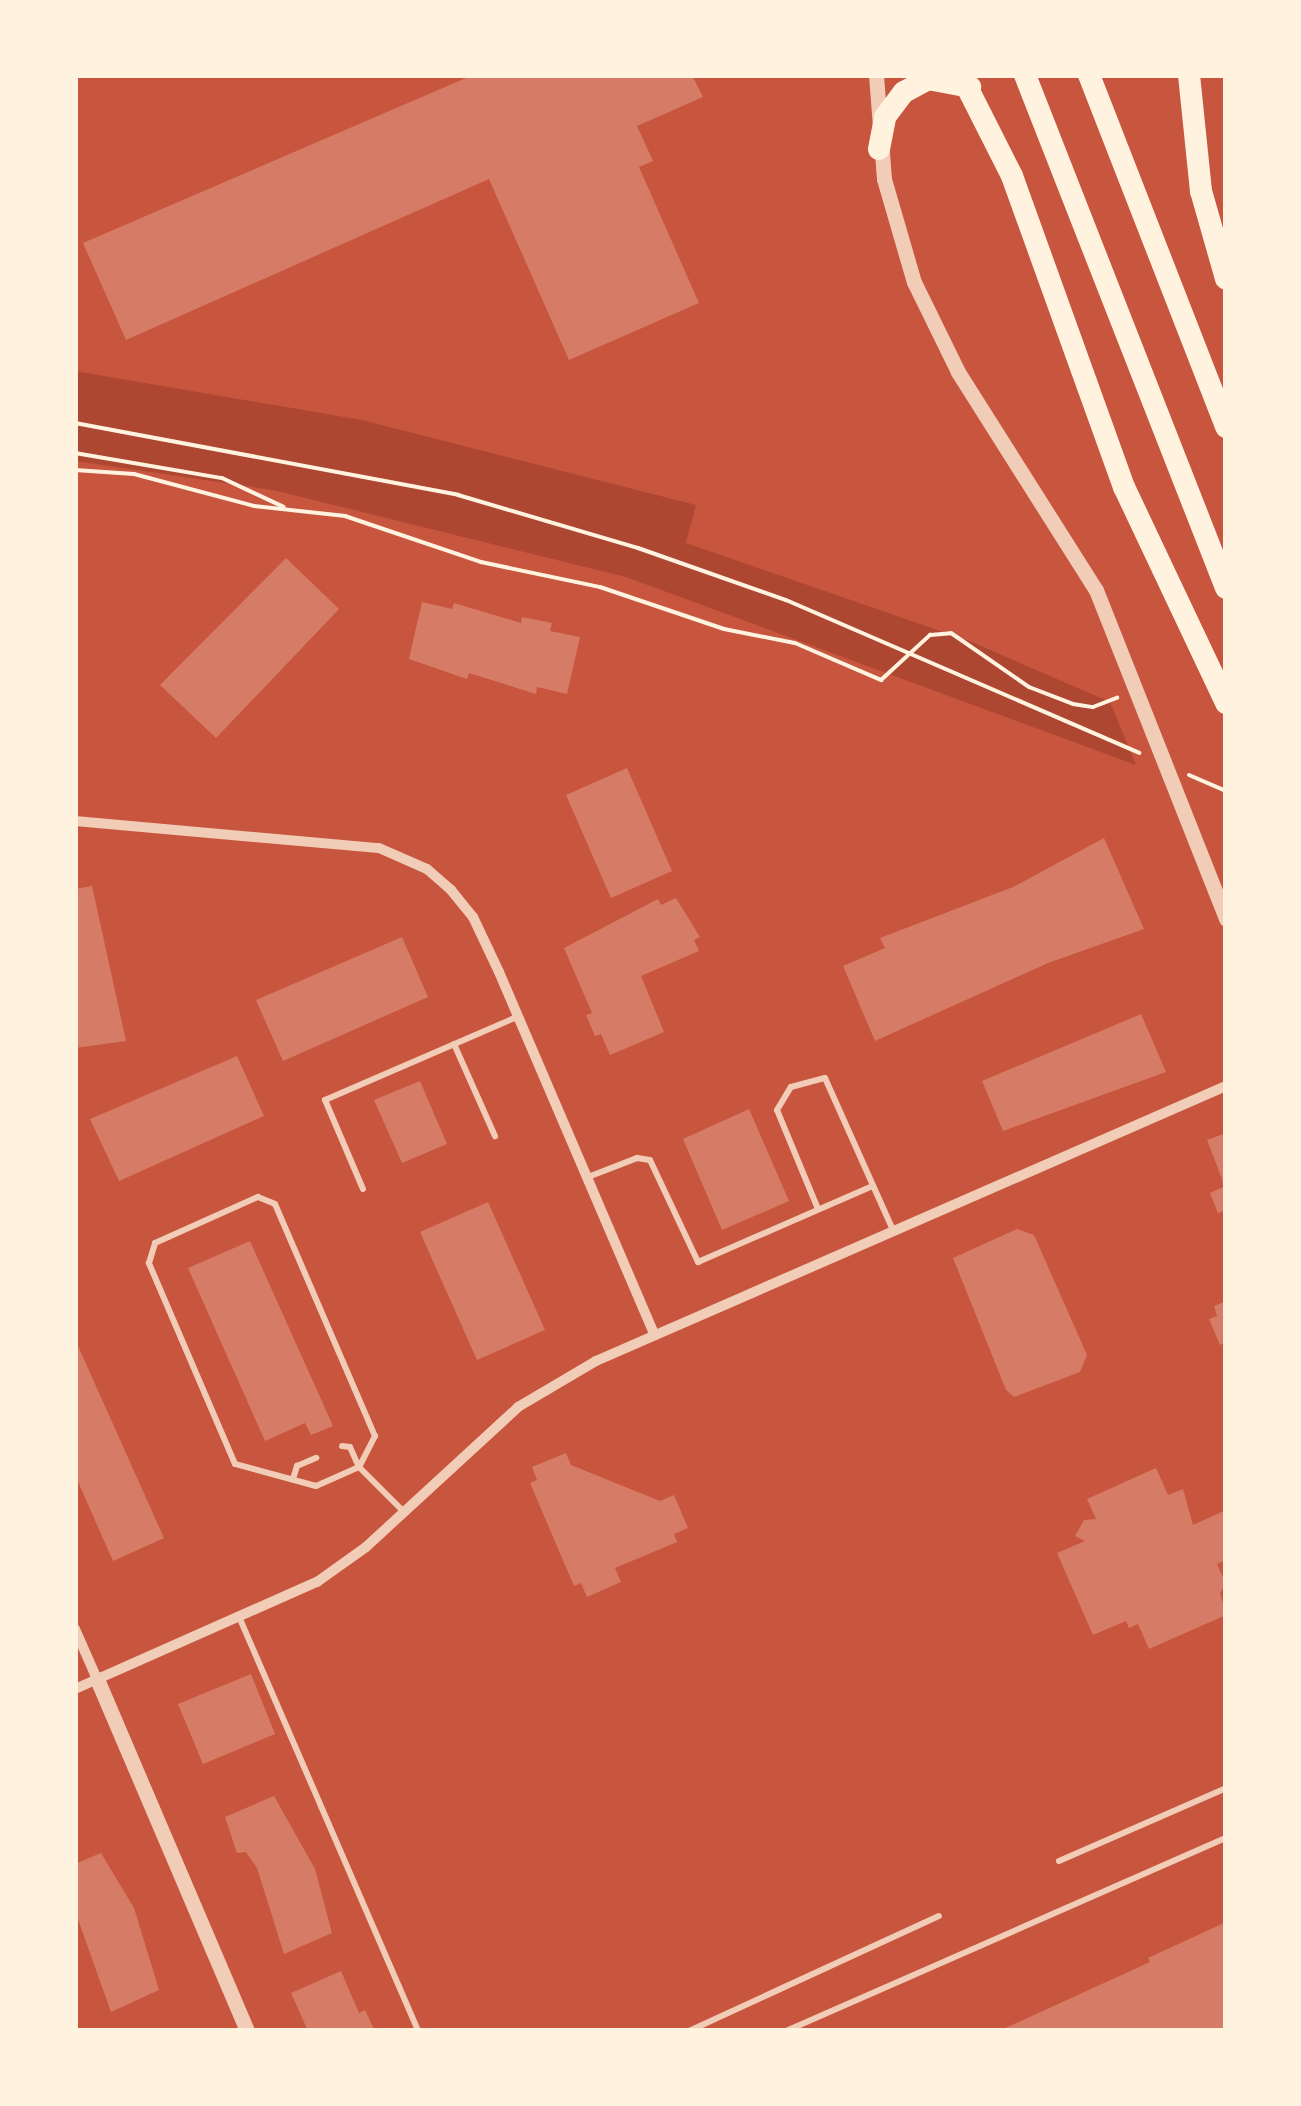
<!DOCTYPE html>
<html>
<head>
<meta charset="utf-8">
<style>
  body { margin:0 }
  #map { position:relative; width:1301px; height:2106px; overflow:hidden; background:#c8553d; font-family:"Public Sans",sans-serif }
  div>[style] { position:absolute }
  .green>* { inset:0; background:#ae4732 }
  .building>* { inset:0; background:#d67c66 }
  .path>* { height:4px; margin:-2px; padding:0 2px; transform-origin:2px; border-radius:2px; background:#fff3e0 }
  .service>* { height:6px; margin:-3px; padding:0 3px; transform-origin:3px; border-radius:3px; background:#f1ccb7 }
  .minor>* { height:10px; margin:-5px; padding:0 5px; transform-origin:5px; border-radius:5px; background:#f1ccb7 }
  .tertiary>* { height:15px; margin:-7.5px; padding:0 7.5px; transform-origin:7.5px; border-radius:7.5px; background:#f1ccb7 }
  .motorway>* { height:22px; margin:-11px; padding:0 11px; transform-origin:11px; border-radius:11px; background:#fff3e0 }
  span { translate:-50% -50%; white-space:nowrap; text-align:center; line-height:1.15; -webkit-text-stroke:9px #fff3e0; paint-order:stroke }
  .frame { position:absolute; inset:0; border:78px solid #fff3e0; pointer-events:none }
</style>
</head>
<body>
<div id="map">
  <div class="green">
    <div style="clip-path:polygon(75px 371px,362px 420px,696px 505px,686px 543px,972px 642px,1110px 702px,1136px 765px,626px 577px,273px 490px,75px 461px)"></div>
  </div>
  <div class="building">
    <div style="clip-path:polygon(473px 75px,692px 75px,703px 97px,637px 126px,653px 161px,639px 167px,699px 303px,569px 360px,489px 179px,126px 340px,83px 243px)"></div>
    <div style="clip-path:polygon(286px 558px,339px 609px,216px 738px,160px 685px)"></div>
    <div style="clip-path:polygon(422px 602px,452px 609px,454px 603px,521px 623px,522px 617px,552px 623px,550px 631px,580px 637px,567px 694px,537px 687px,536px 694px,469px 673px,467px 679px,409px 659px)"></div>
    <div style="clip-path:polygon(627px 768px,672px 871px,611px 898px,566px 795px)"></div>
    <div style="clip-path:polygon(1104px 838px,1144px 929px,1048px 963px,875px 1041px,843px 966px,885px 948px,880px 938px,1013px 887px)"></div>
    <div style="clip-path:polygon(92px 886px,126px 1041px,75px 1048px,75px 889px)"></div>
    <div style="clip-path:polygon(676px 898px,700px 937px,694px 940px,699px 951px,641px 976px,664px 1032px,610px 1055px,601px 1034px,595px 1036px,586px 1015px,592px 1013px,564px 948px,658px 899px,661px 905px)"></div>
    <div style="clip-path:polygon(402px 937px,428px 997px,283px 1061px,256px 1000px)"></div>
    <div style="clip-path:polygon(1141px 1014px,1166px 1072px,1003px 1131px,982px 1081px)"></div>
    <div style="clip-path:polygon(237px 1056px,264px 1116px,119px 1181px,90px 1119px)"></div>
    <div style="clip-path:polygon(420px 1081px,447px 1144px,402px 1163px,374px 1100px)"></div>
    <div style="clip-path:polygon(749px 1109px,789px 1201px,722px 1230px,683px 1139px)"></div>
    <div style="clip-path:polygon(1226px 1133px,1226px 1210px,1218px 1213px,1210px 1193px,1223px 1187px,1222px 1179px,1207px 1140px)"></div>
    <div style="clip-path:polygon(488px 1202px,545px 1330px,477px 1360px,420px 1232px)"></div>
    <div style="clip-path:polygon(1017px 1229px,1034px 1235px,1087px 1355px,1080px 1372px,1014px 1397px,1006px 1390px,953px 1258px)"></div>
    <div style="clip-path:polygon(250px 1241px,333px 1426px,311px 1435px,305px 1423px,265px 1441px,188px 1268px)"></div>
    <div style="clip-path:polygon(1226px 1301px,1226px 1342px,1220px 1345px,1209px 1319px,1217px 1316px,1214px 1306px)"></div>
    <div style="clip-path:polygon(78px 1346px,164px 1538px,113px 1561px,75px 1475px)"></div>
    <div style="clip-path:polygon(566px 1453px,571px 1465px,660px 1501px,674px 1495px,688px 1528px,674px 1534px,677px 1542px,615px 1568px,621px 1582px,587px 1597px,581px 1583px,574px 1586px,530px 1483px,537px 1480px,532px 1467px)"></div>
    <div style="clip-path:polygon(1156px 1468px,1168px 1495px,1183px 1489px,1193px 1525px,1226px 1510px,1226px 1560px,1217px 1564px,1226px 1584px,1220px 1593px,1226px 1615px,1149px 1649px,1138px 1624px,1129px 1628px,1126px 1621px,1093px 1635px,1057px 1553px,1085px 1541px,1075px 1536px,1084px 1520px,1096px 1519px,1087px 1499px)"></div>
    <div style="clip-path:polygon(251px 1674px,275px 1734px,203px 1764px,178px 1704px)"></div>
    <div style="clip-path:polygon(274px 1796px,315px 1869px,332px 1933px,284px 1954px,257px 1868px,246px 1852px,237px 1853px,225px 1817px)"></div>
    <div style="clip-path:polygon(101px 1853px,134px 1908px,159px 1990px,111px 2012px,75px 1911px,75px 1864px)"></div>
    <div style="clip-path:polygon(1226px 1922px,1226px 2031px,999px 2031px,1150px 1962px,1148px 1958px)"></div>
    <div style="clip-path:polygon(341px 1971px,359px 2013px,365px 2010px,375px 2031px,308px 2031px,291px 1993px)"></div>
  </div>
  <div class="path">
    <div style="left:75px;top:423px;width:390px;rotate:10.6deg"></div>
    <div style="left:458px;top:495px;width:188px;rotate:16.4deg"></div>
    <div style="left:638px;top:548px;width:157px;rotate:19.4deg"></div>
    <div style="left:786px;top:600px;width:385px;rotate:23.4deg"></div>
    <div style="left:75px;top:453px;width:149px;rotate:9.7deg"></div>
    <div style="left:222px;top:478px;width:68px;rotate:25.1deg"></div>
    <div style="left:75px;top:470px;width:59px;rotate:3.9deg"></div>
    <div style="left:134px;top:474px;width:124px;rotate:14.9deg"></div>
    <div style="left:254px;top:506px;width:92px;rotate:6.3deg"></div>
    <div style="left:345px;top:516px;width:144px;rotate:18.7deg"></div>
    <div style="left:481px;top:562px;width:122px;rotate:11.9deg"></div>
    <div style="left:600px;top:587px;width:131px;rotate:18.7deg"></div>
    <div style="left:724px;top:629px;width:72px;rotate:11.2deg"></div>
    <div style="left:795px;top:643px;width:94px;rotate:23.3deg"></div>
    <div style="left:881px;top:680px;width:67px;rotate:-42.6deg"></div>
    <div style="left:930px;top:635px;width:21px;rotate:-5deg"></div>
    <div style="left:951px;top:633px;width:95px;rotate:34.7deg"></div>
    <div style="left:1029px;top:687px;width:47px;rotate:21.1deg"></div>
    <div style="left:1073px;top:704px;width:20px;rotate:9deg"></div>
    <div style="left:1093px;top:707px;width:26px;rotate:-21deg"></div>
    <div style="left:1189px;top:775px;width:40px;rotate:23.4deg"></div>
  </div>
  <div class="service">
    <div style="left:454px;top:1044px;width:101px;rotate:66deg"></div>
    <div style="left:588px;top:1177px;width:53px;rotate:-21.2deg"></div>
    <div style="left:637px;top:1158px;width:13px;rotate:9deg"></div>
    <div style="left:650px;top:1160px;width:113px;rotate:64.8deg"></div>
    <div style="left:698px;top:1262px;width:191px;rotate:-23.5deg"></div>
    <div style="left:363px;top:1189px;width:97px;rotate:-113.1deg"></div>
    <div style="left:325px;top:1100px;width:209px;rotate:-23.4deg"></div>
    <div style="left:818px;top:1209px;width:107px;rotate:-112.5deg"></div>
    <div style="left:777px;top:1110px;width:27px;rotate:-59deg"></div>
    <div style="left:791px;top:1087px;width:35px;rotate:-15deg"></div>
    <div style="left:825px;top:1078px;width:167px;rotate:65.9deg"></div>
    <div style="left:342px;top:1446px;width:8px;rotate:7deg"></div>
    <div style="left:350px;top:1447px;width:22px;rotate:66deg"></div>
    <div style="left:359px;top:1467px;width:47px;rotate:156.2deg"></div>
    <div style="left:316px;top:1486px;width:84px;rotate:-164.8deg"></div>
    <div style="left:235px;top:1464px;width:219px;rotate:-113.2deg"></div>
    <div style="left:149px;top:1263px;width:21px;rotate:-73deg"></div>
    <div style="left:155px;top:1243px;width:113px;rotate:-24.1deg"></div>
    <div style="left:258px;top:1197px;width:18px;rotate:22deg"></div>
    <div style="left:275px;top:1204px;width:253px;rotate:66.7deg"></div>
    <div style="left:375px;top:1436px;width:35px;rotate:117deg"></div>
    <div style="left:359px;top:1467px;width:61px;rotate:45deg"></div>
    <div style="left:293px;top:1479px;width:14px;rotate:-73deg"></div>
    <div style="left:297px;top:1466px;width:21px;rotate:-23deg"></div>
    <div style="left:240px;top:1619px;width:449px;rotate:66.6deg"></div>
    <div style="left:1059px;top:1861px;width:182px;rotate:-23.6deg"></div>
    <div style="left:689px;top:2031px;width:275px;rotate:-24.7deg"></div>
    <div style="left:786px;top:2031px;width:480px;rotate:-23.7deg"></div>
  </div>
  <div class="minor">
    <div style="left:75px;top:821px;width:305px;rotate:5.1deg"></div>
    <div style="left:379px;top:848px;width:52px;rotate:23.6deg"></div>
    <div style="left:427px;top:869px;width:32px;rotate:41deg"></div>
    <div style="left:451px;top:890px;width:35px;rotate:51deg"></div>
    <div style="left:473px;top:917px;width:61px;rotate:64.7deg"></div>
    <div style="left:499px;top:972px;width:394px;rotate:66.8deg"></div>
    <div style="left:75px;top:1629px;width:55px;rotate:66.3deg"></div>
    <div style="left:75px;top:1689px;width:265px;rotate:-23.9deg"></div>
    <div style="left:317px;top:1582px;width:60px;rotate:-35.5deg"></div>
    <div style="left:366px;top:1547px;width:207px;rotate:-42.6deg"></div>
    <div style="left:518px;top:1407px;width:91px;rotate:-30.5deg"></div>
    <div style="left:596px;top:1361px;width:687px;rotate:-23.58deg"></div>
  </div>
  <div class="tertiary">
    <div style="left:876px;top:75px;width:104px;rotate:85.6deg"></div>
    <div style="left:884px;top:179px;width:107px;rotate:73.8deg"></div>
    <div style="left:914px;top:282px;width:100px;rotate:63.9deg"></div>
    <div style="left:958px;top:372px;width:258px;rotate:57.7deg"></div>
    <div style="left:1096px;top:590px;width:354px;rotate:68.4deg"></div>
    <div style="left:97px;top:1679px;width:383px;rotate:66.9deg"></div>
  </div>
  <div class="motorway">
    <div style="left:961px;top:75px;width:113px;rotate:63.2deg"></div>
    <div style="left:1012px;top:176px;width:331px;rotate:70.2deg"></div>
    <div style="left:1124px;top:487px;width:239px;rotate:64.7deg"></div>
    <div style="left:1025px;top:75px;width:551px;rotate:68.6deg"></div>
    <div style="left:1089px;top:75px;width:378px;rotate:68.7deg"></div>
    <div style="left:1189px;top:75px;width:117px;rotate:84.1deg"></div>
    <div style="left:1201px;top:191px;width:91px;rotate:74.1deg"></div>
    <div style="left:879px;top:149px;width:33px;rotate:-79deg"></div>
    <div style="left:885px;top:117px;width:31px;rotate:-53deg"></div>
    <div style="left:904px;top:92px;width:27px;rotate:-28deg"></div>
    <div style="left:928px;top:79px;width:43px;rotate:10.8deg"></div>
  </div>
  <div class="frame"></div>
</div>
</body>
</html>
